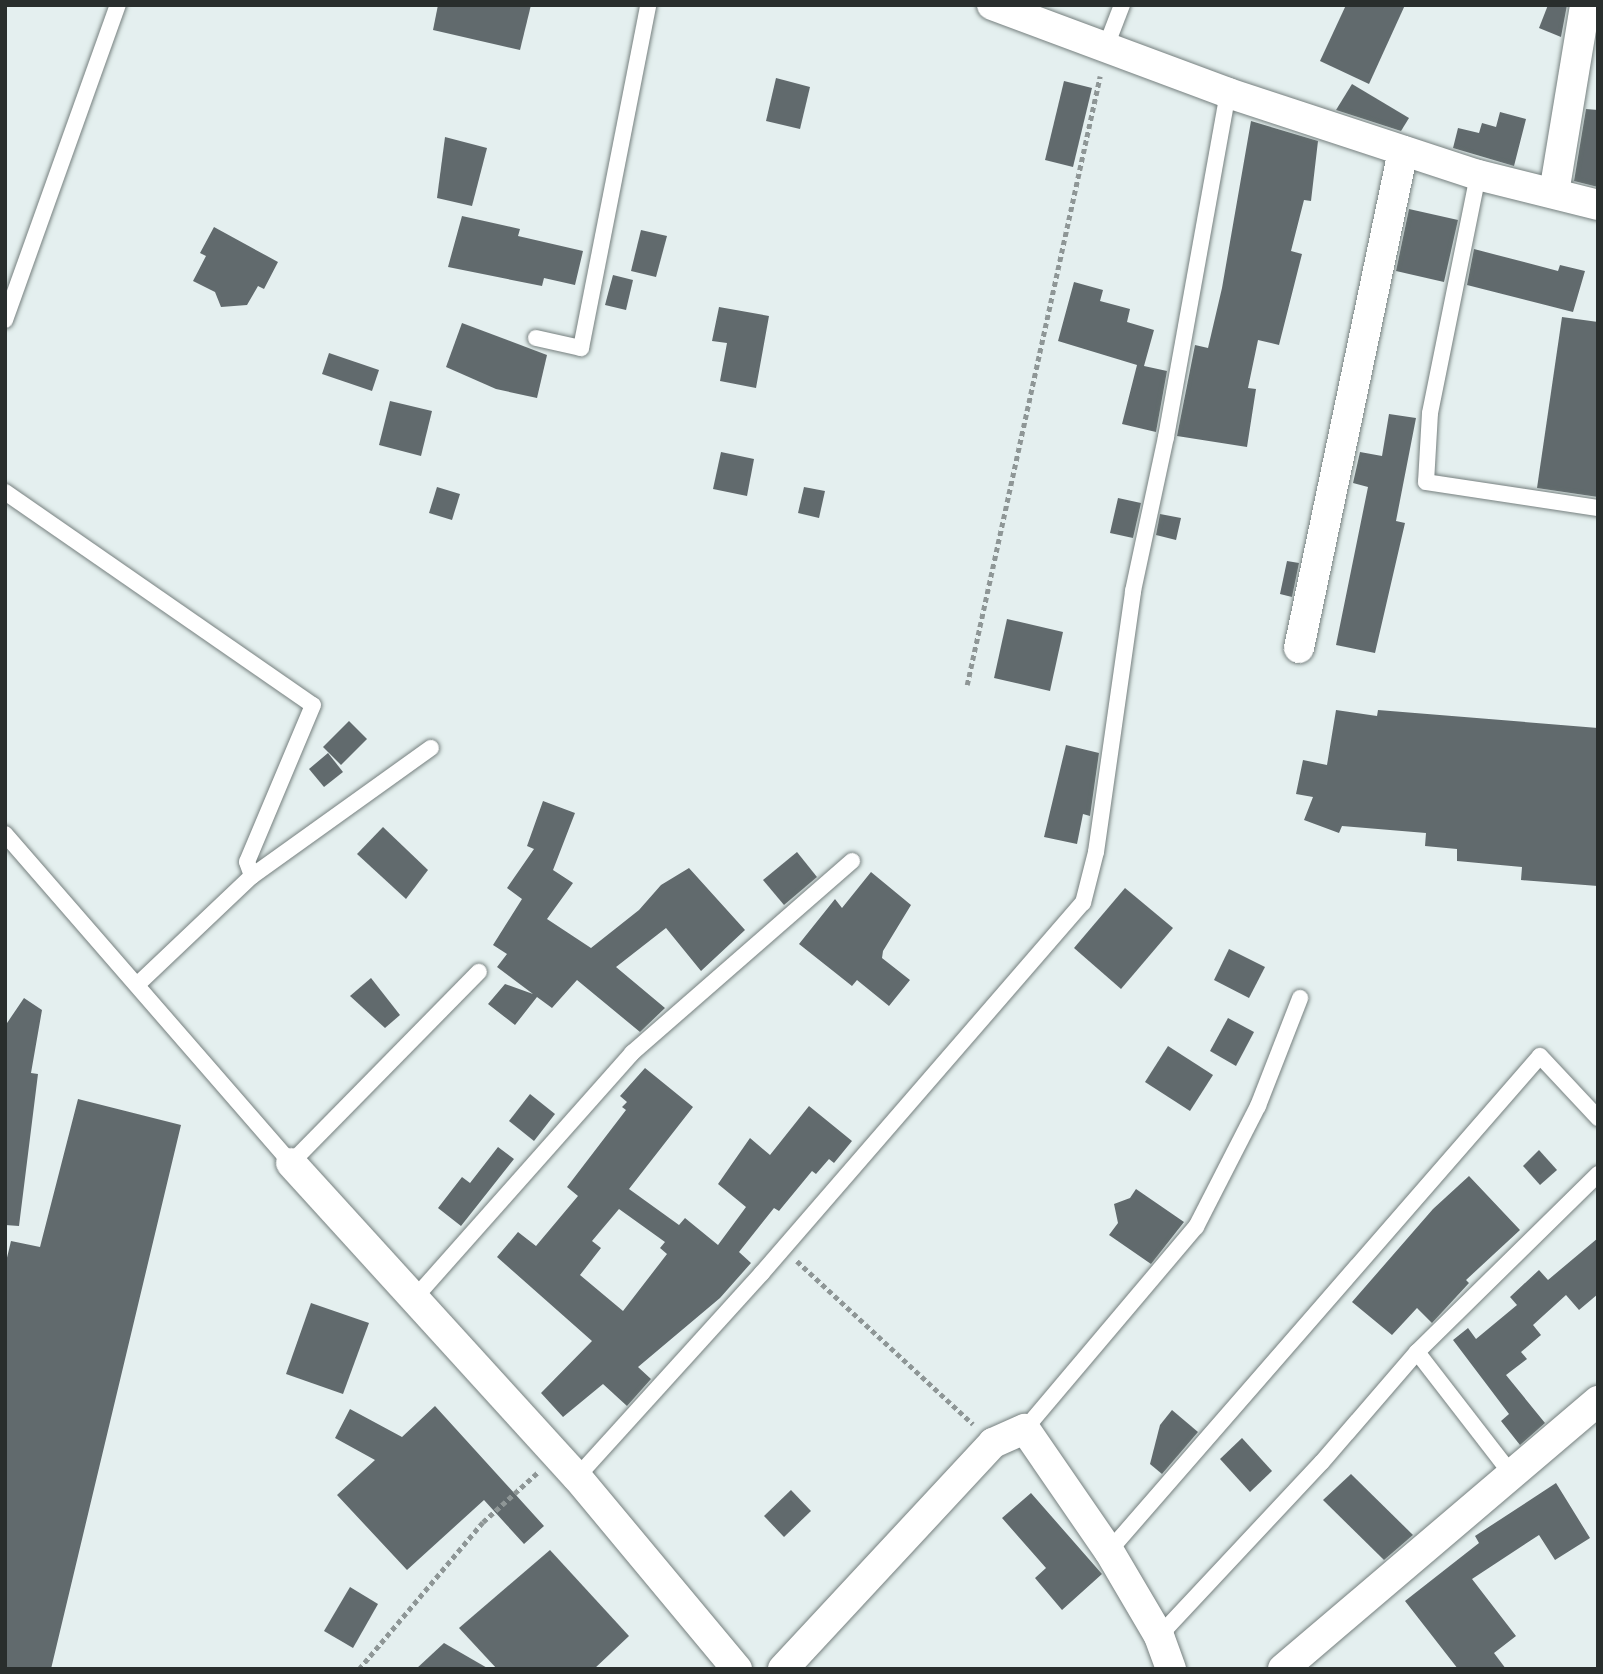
<!DOCTYPE html>
<html>
<head>
<meta charset="utf-8">
<style>
  body { margin:0 }
  #map { position:relative; width:1603px; height:1674px; overflow:hidden; background:#e4efef; font-family:Figtree,sans-serif }
  div>[style] { position:absolute }
  .building>* { inset:0; background:#616a6d }
  .path>* { height:4.5px; margin-top:-2.25px; transform-origin:0; background:repeating-linear-gradient(90deg,#8e9696 0 5px,transparent 0 8.5px) }
  .roads { filter:drop-shadow(0 0 2px #76807f) drop-shadow(0 0 2px #76807f) }
  .service>* { height:16px; margin:-8px; padding:0 8px; transform-origin:8px; border-radius:8px; background:#fff }
  .minor>* { height:30px; margin:-15px; padding:0 15px; transform-origin:15px; border-radius:15px; background:#fff }
  span { translate:-50% -50%; white-space:nowrap; text-align:center; line-height:1.15; -webkit-text-stroke:7px #f1fdfc; paint-order:stroke }
  .frame { position:absolute; inset:0; border:7px solid #292e2d; pointer-events:none }
</style>
</head>
<body>
<div id="map">
  <div class="building">
    <div style="clip-path:polygon(438px 5px,531px 5px,520px 50px,433px 30px)"></div>
    <div style="clip-path:polygon(1346px 5px,1405px 5px,1369px 84px,1320px 61px)"></div>
    <div style="clip-path:polygon(1548px 5px,1567px 5px,1561px 37px,1539px 28px)"></div>
    <div style="clip-path:polygon(776px 78px,810px 87px,800px 129px,766px 121px)"></div>
    <div style="clip-path:polygon(1064px 81px,1092px 88px,1073px 167px,1045px 160px)"></div>
    <div style="clip-path:polygon(1352px 84px,1409px 118px,1401px 131px,1336px 110px)"></div>
    <div style="clip-path:polygon(1586px 109px,1598px 110px,1598px 187px,1574px 181px)"></div>
    <div style="clip-path:polygon(1500px 112px,1526px 119px,1514px 166px,1453px 148px,1458px 128px,1479px 133px,1482px 123px,1496px 127px)"></div>
    <div style="clip-path:polygon(1251px 121px,1318px 141px,1311px 201px,1304px 200px,1291px 251px,1302px 254px,1279px 345px,1258px 340px,1248px 388px,1256px 389px,1247px 447px,1177px 436px,1195px 345px,1208px 348px,1222px 288px)"></div>
    <div style="clip-path:polygon(445px 137px,487px 148px,472px 206px,437px 198px)"></div>
    <div style="clip-path:polygon(1409px 209px,1458px 220px,1444px 282px,1396px 271px)"></div>
    <div style="clip-path:polygon(462px 216px,520px 229px,518px 236px,583px 251px,575px 285px,544px 278px,542px 286px,448px 267px)"></div>
    <div style="clip-path:polygon(214px 227px,278px 262px,264px 289px,258px 286px,247px 305px,221px 307px,215px 292px,193px 281px,206px 256px,200px 253px)"></div>
    <div style="clip-path:polygon(641px 230px,667px 236px,656px 277px,631px 271px)"></div>
    <div style="clip-path:polygon(1474px 249px,1558px 271px,1560px 265px,1585px 271px,1573px 312px,1467px 285px)"></div>
    <div style="clip-path:polygon(613px 275px,633px 280px,626px 310px,605px 305px)"></div>
    <div style="clip-path:polygon(1074px 282px,1103px 290px,1100px 301px,1130px 309px,1127px 322px,1154px 330px,1144px 366px,1167px 371px,1156px 432px,1122px 424px,1137px 365px,1058px 341px)"></div>
    <div style="clip-path:polygon(719px 307px,769px 316px,756px 388px,720px 381px,727px 343px,712px 341px)"></div>
    <div style="clip-path:polygon(1562px 317px,1598px 322px,1598px 497px,1537px 488px)"></div>
    <div style="clip-path:polygon(462px 323px,547px 355px,537px 398px,496px 389px,446px 367px)"></div>
    <div style="clip-path:polygon(329px 353px,379px 370px,372px 391px,322px 374px)"></div>
    <div style="clip-path:polygon(390px 401px,432px 411px,421px 456px,379px 445px)"></div>
    <div style="clip-path:polygon(1389px 414px,1416px 418px,1396px 521px,1405px 523px,1375px 653px,1336px 645px,1368px 487px,1353px 483px,1360px 452px,1382px 456px)"></div>
    <div style="clip-path:polygon(721px 452px,754px 459px,747px 496px,713px 489px)"></div>
    <div style="clip-path:polygon(437px 487px,460px 494px,452px 520px,429px 513px)"></div>
    <div style="clip-path:polygon(804px 487px,825px 491px,819px 518px,798px 513px)"></div>
    <div style="clip-path:polygon(1118px 498px,1141px 503px,1133px 538px,1110px 533px)"></div>
    <div style="clip-path:polygon(1160px 514px,1181px 518px,1176px 540px,1156px 535px)"></div>
    <div style="clip-path:polygon(1287px 561px,1299px 563px,1292px 597px,1280px 594px)"></div>
    <div style="clip-path:polygon(1007px 619px,1063px 632px,1050px 691px,994px 678px)"></div>
    <div style="clip-path:polygon(1336px 710px,1377px 716px,1378px 710px,1598px 728px,1598px 886px,1521px 880px,1522px 867px,1457px 861px,1457px 849px,1425px 846px,1426px 833px,1342px 826px,1339px 833px,1304px 820px,1313px 797px,1296px 794px,1303px 760px,1327px 765px)"></div>
    <div style="clip-path:polygon(349px 721px,367px 739px,341px 765px,323px 747px)"></div>
    <div style="clip-path:polygon(1066px 745px,1099px 753px,1090px 816px,1083px 814px,1077px 844px,1044px 837px)"></div>
    <div style="clip-path:polygon(328px 753px,343px 772px,324px 787px,309px 769px)"></div>
    <div style="clip-path:polygon(543px 801px,575px 813px,553px 870px,573px 883px,547px 919px,591px 948px,639px 910px,661px 885px,689px 868px,745px 930px,701px 971px,666px 928px,616px 967px,665px 1008px,640px 1032px,577px 980px,552px 1008px,537px 997px,515px 1025px,488px 1004px,505px 984px,533px 994px,497px 967px,507px 954px,493px 945px,522px 899px,507px 888px,534px 849px,527px 846px)"></div>
    <div style="clip-path:polygon(383px 827px,428px 870px,406px 899px,357px 854px)"></div>
    <div style="clip-path:polygon(797px 852px,817px 877px,784px 905px,763px 880px)"></div>
    <div style="clip-path:polygon(871px 872px,911px 905px,883px 951px,882px 958px,910px 980px,889px 1006px,857px 980px,852px 986px,799px 944px,835px 899px,842px 908px)"></div>
    <div style="clip-path:polygon(1125px 888px,1173px 928px,1121px 989px,1074px 948px)"></div>
    <div style="clip-path:polygon(1229px 949px,1265px 967px,1249px 998px,1214px 980px)"></div>
    <div style="clip-path:polygon(371px 978px,400px 1015px,385px 1028px,350px 996px)"></div>
    <div style="clip-path:polygon(24px 998px,42px 1010px,31px 1073px,38px 1074px,19px 1226px,5px 1225px,5px 1026px)"></div>
    <div style="clip-path:polygon(1228px 1018px,1254px 1032px,1236px 1066px,1210px 1051px)"></div>
    <div style="clip-path:polygon(1168px 1046px,1213px 1075px,1190px 1111px,1145px 1082px)"></div>
    <div style="clip-path:polygon(evenodd,645px 1068px,693px 1107px,629px 1189px,679px 1225px,685px 1218px,718px 1245px,746px 1207px,718px 1184px,750px 1138px,770px 1155px,809px 1106px,852px 1141px,834px 1163px,829px 1159px,816px 1174px,812px 1171px,779px 1211px,774px 1208px,739px 1252px,751px 1263px,720px 1298px,638px 1367px,651px 1379px,627px 1406px,603px 1384px,563px 1417px,541px 1393px,592px 1341px,497px 1257px,518px 1232px,536px 1246px,578px 1196px,567px 1187px,626px 1110px,622px 1107px,627px 1102px,620px 1096px,645px 1068px,619px 1209px,665px 1242px,660px 1248px,667px 1254px,623px 1311px,580px 1275px,601px 1248px,592px 1241px,619px 1209px)"></div>
    <div style="clip-path:polygon(530px 1094px,555px 1114px,534px 1141px,509px 1121px)"></div>
    <div style="clip-path:polygon(78px 1099px,181px 1125px,51px 1669px,5px 1669px,5px 1266px,11px 1241px,40px 1247px)"></div>
    <div style="clip-path:polygon(498px 1147px,514px 1159px,461px 1226px,438px 1208px,462px 1177px,470px 1183px)"></div>
    <div style="clip-path:polygon(1539px 1150px,1557px 1170px,1540px 1185px,1523px 1166px)"></div>
    <div style="clip-path:polygon(1469px 1176px,1520px 1230px,1466px 1280px,1469px 1283px,1432px 1323px,1417px 1308px,1392px 1335px,1352px 1302px,1433px 1209px)"></div>
    <div style="clip-path:polygon(1136px 1189px,1184px 1222px,1151px 1264px,1109px 1235px,1118px 1223px,1114px 1204px,1130px 1198px)"></div>
    <div style="clip-path:polygon(1598px 1238px,1598px 1294px,1579px 1310px,1566px 1295px,1533px 1325px,1541px 1335px,1521px 1352px,1527px 1359px,1506px 1375px,1545px 1423px,1520px 1445px,1501px 1421px,1509px 1414px,1453px 1340px,1468px 1328px,1476px 1339px,1517px 1305px,1510px 1297px,1539px 1270px,1548px 1280px)"></div>
    <div style="clip-path:polygon(311px 1303px,369px 1323px,343px 1394px,286px 1374px)"></div>
    <div style="clip-path:polygon(435px 1406px,544px 1526px,524px 1544px,484px 1500px,407px 1570px,337px 1495px,375px 1460px,335px 1438px,350px 1409px,402px 1437px)"></div>
    <div style="clip-path:polygon(1172px 1410px,1198px 1432px,1162px 1474px,1150px 1464px,1160px 1425px)"></div>
    <div style="clip-path:polygon(1242px 1438px,1272px 1471px,1250px 1492px,1220px 1459px)"></div>
    <div style="clip-path:polygon(1351px 1474px,1413px 1535px,1384px 1560px,1323px 1500px)"></div>
    <div style="clip-path:polygon(1556px 1483px,1590px 1538px,1555px 1560px,1539px 1535px,1472px 1579px,1516px 1636px,1494px 1653px,1506px 1669px,1458px 1669px,1405px 1601px,1479px 1543px,1475px 1536px)"></div>
    <div style="clip-path:polygon(791px 1490px,811px 1511px,784px 1537px,764px 1516px)"></div>
    <div style="clip-path:polygon(1031px 1493px,1102px 1574px,1062px 1610px,1035px 1578px,1046px 1568px,1002px 1518px)"></div>
    <div style="clip-path:polygon(550px 1550px,629px 1636px,594px 1669px,497px 1669px,459px 1628px)"></div>
    <div style="clip-path:polygon(350px 1587px,378px 1604px,353px 1648px,324px 1631px)"></div>
    <div style="clip-path:polygon(444px 1643px,489px 1669px,416px 1669px)"></div>
  </div>
  <div class="path">
    <div style="left:967px;top:685px;width:623px;rotate:-77.68deg"></div>
    <div style="left:797px;top:1261px;width:240px;rotate:42.8deg"></div>
    <div style="left:359px;top:1669px;width:192px;rotate:-49.9deg"></div>
    <div style="left:483px;top:1522px;width:73px;rotate:-42.2deg"></div>
  </div>
  <div class="roads">
    <div class="service">
      <div style="left:1107px;top:44px;width:42px;rotate:-69deg"></div>
      <div style="left:1478px;top:175px;width:243px;rotate:101.4deg"></div>
      <div style="left:1430px;top:413px;width:69px;rotate:93.3deg"></div>
      <div style="left:1426px;top:482px;width:174px;rotate:8.6deg"></div>
      <div style="left:5px;top:320px;width:335px;rotate:-70.3deg"></div>
      <div style="left:536px;top:338px;width:46px;rotate:12.5deg"></div>
      <div style="left:581px;top:348px;width:349px;rotate:-78.9deg"></div>
      <div style="left:5px;top:492px;width:374px;rotate:34.7deg"></div>
      <div style="left:313px;top:705px;width:170px;rotate:112.8deg"></div>
      <div style="left:247px;top:862px;width:15px;rotate:70deg"></div>
      <div style="left:5px;top:834px;width:436px;rotate:49deg"></div>
      <div style="left:291px;top:1163px;width:268px;rotate:-45.5deg"></div>
      <div style="left:138px;top:984px;width:157px;rotate:-43.5deg"></div>
      <div style="left:252px;top:876px;width:220px;rotate:-35.6deg"></div>
      <div style="left:412px;top:1301px;width:332px;rotate:-48.4deg"></div>
      <div style="left:632px;top:1053px;width:292px;rotate:-41.1deg"></div>
      <div style="left:1417px;top:1352px;width:155px;rotate:52.3deg"></div>
      <div style="left:1025px;top:1429px;width:265px;rotate:-49.8deg"></div>
      <div style="left:1196px;top:1227px;width:136px;rotate:-62.9deg"></div>
      <div style="left:1258px;top:1106px;width:116px;rotate:-68.7deg"></div>
      <div style="left:577px;top:1477px;width:275px;rotate:-47.8deg"></div>
      <div style="left:762px;top:1273px;width:490px;rotate:-49.1deg"></div>
      <div style="left:1083px;top:903px;width:53px;rotate:-75.7deg"></div>
      <div style="left:1096px;top:852px;width:264px;rotate:-81.9deg"></div>
      <div style="left:1133px;top:591px;width:157px;rotate:-77.9deg"></div>
      <div style="left:1166px;top:437px;width:350px;rotate:-79.8deg"></div>
      <div style="left:1109px;top:1551px;width:656px;rotate:-48.95deg"></div>
      <div style="left:1540px;top:1056px;width:85px;rotate:46.9deg"></div>
      <div style="left:1159px;top:1636px;width:238px;rotate:-46.9deg"></div>
      <div style="left:1322px;top:1462px;width:145px;rotate:-49.2deg"></div>
      <div style="left:1417px;top:1352px;width:254px;rotate:-44.5deg"></div>
    </div>
    <div class="minor">
      <div style="left:992px;top:5px;width:252px;rotate:20.4deg"></div>
      <div style="left:1228px;top:93px;width:263px;rotate:18.2deg"></div>
      <div style="left:1478px;top:175px;width:124px;rotate:14deg"></div>
      <div style="left:1554px;top:193px;width:191px;rotate:-80.6deg"></div>
      <div style="left:1299px;top:648px;width:508px;rotate:-78.18deg"></div>
      <div style="left:291px;top:1163px;width:425px;rotate:47.7deg"></div>
      <div style="left:577px;top:1477px;width:250px;rotate:50.2deg"></div>
      <div style="left:783px;top:1669px;width:309px;rotate:-47.1deg"></div>
      <div style="left:993px;top:1443px;width:35px;rotate:-24deg"></div>
      <div style="left:1025px;top:1429px;width:148px;rotate:55.5deg"></div>
      <div style="left:1109px;top:1551px;width:99px;rotate:59.5deg"></div>
      <div style="left:1159px;top:1636px;width:35px;rotate:70deg"></div>
      <div style="left:1283px;top:1669px;width:414px;rotate:-40.4deg"></div>
    </div>
  </div>
  <div class="frame"></div>
</div>
</body>
</html>
